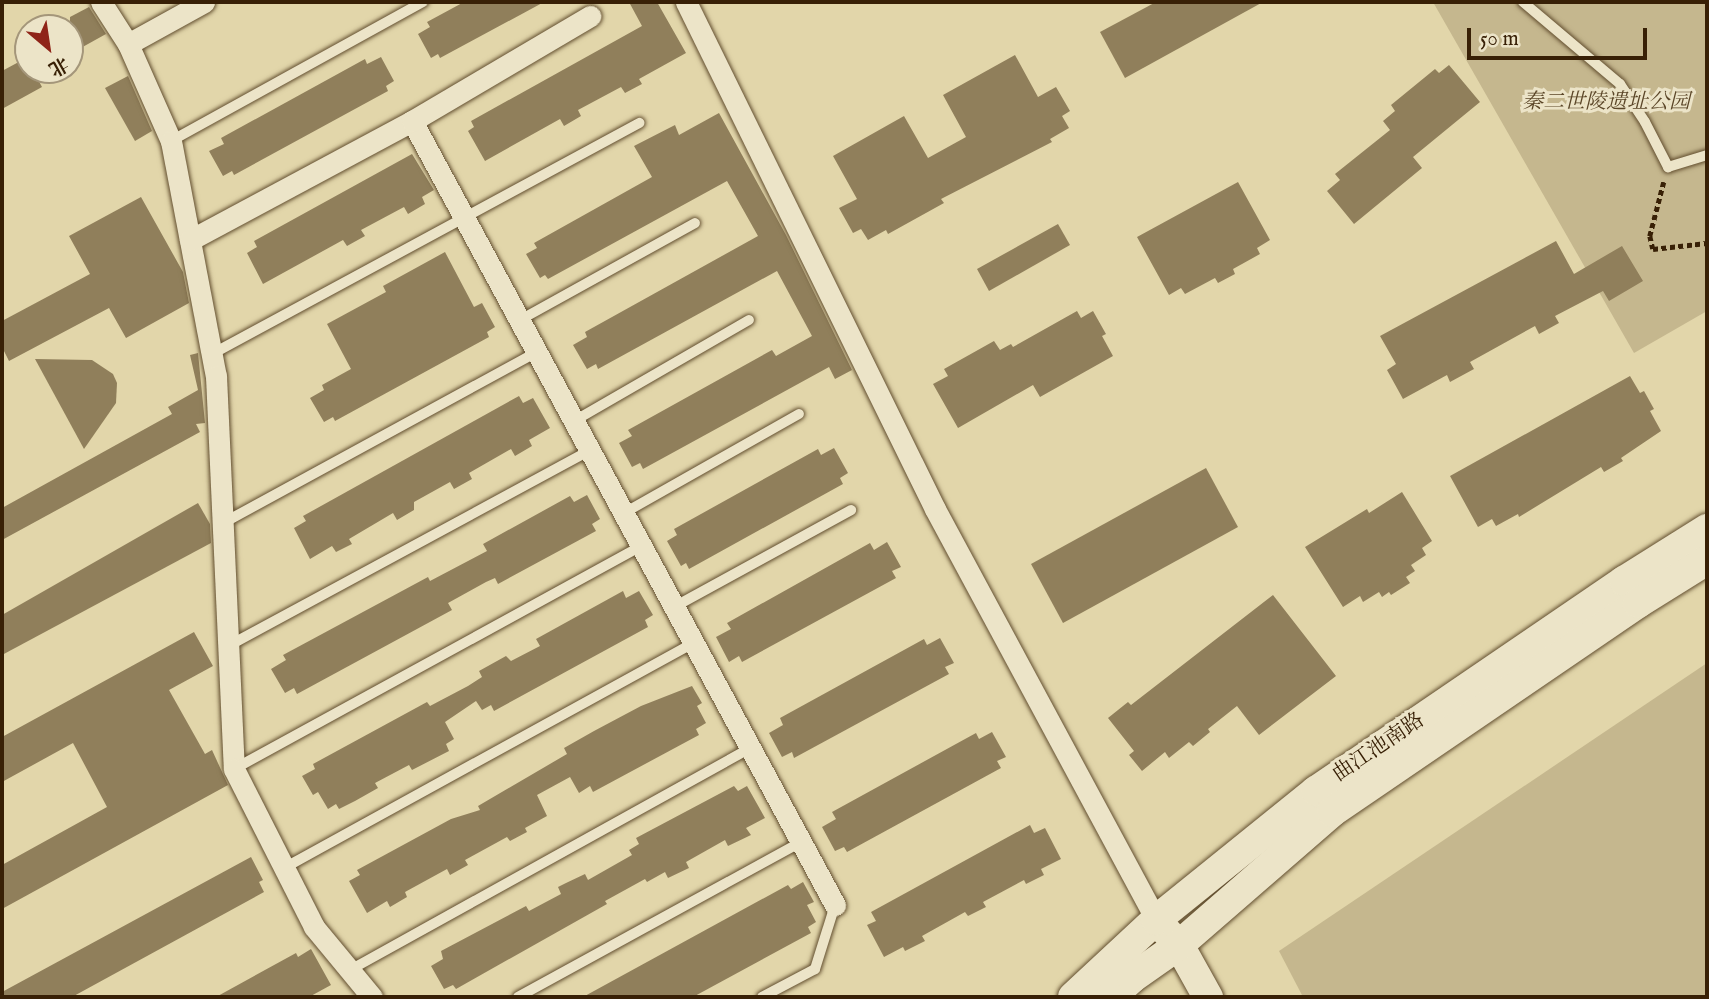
<!DOCTYPE html>
<html>
<head>
<meta charset="utf-8">
<style>
  body { margin:0 }
  #map { position:relative; width:1709px; height:999px; overflow:hidden; background:#e2d6aa; font-family:"IM FELL English","Noto Serif SC",serif }
  div>[style] { position:absolute }
  .green>* { inset:0; background:#c5b78e }
  .building>* { inset:0; background:#907f5b }
  .path>* { height:4.5px; margin-top:-2.25px; transform-origin:0; background:repeating-linear-gradient(90deg,#382006 0 5px,transparent 0 8.5px) }
  .roads { filter:drop-shadow(0 0 2px #624e2f) drop-shadow(0 0 2px #624e2f) }
  .service>* { height:10px; margin:-5px; padding:0 5px; transform-origin:5px; border-radius:5px; background:#ece4c8 }
  .minor>* { height:21px; margin:-10.5px; padding:0 10.5px; transform-origin:10.5px; border-radius:10.5px; background:#ece4c8 }
  .secondary>* { height:30px; margin:-15px; padding:0 15px; transform-origin:15px; border-radius:15px; background:#ece4c8 }
  span { translate:-50% -50%; white-space:nowrap; text-align:center; line-height:1.15; -webkit-text-stroke:6px #ece4c8; paint-order:stroke }
  .park-label { font-size:21px; color:#5b4628; font-style:italic }
  .street-label { font-size:21px; color:#382006 }
  .frame { position:absolute; inset:0; border:4px solid #382006; pointer-events:none }
  .north { position:absolute; left:14px; top:14px; width:70px; height:70px; box-sizing:border-box; background:#ece4c8; border:2px solid #a4967a; border-radius:50%; rotate:151deg; font-size:19px; font-weight:700; line-height:28px; text-align:center; color:#382006 }
  .north::after { content:''; display:block; margin:auto; width:24px; height:32px; background:#8f2418; clip-path:polygon(50% 0,100% 100%,50% 72%,0 100%) }
  .scale { position:absolute; left:1467px; top:28px; width:180px; height:32px; box-sizing:border-box; border:4px solid #382006; border-top:0; padding-left:9px; font-size:21px; line-height:24px; white-space:nowrap; color:#382006; -webkit-text-stroke:5px #ece4c8; paint-order:stroke }
</style>
</head>
<body>
<div id="map">
  <div class="green">
    <div style="clip-path:polygon(1433px 2px,1707px 2px,1707px 311px,1634px 353px)"></div>
    <div style="clip-path:polygon(1707px 663px,1707px 997px,1303px 997px,1279px 951px)"></div>
  </div>
  <div class="building">
    <div style="clip-path:polygon(464px 2px,544px 2px,440px 58px,438px 54px,431px 58px,418px 34px,430px 27px,427px 22px)"></div>
    <div style="clip-path:polygon(629px 2px,657px 2px,686px 53px,639px 79px,642px 84px,625px 93px,621px 87px,578px 110px,581px 116px,564px 126px,560px 119px,485px 161px,468px 131px,474px 127px,471px 121px,642px 26px)"></div>
    <div style="clip-path:polygon(1156px 2px,1263px 2px,1125px 78px,1100px 32px)"></div>
    <div style="clip-path:polygon(89px 7px,106px 34px,70px 54px,70px 17px)"></div>
    <div style="clip-path:polygon(1015px 55px,1038px 97px,1056px 87px,1070px 111px,1062px 116px,1069px 128px,1050px 139px,1052px 142px,941px 199px,944px 203px,888px 234px,886px 230px,868px 240px,861px 229px,853px 233px,839px 208px,857px 199px,833px 156px,904px 116px,928px 158px,966px 137px,943px 95px)"></div>
    <div style="clip-path:polygon(28px 57px,28px 70px,33px 70px,42px 87px,2px 109px,2px 71px)"></div>
    <div style="clip-path:polygon(381px 57px,394px 81px,386px 86px,388px 91px,234px 175px,232px 171px,223px 176px,209px 151px,224px 144px,221px 138px,365px 59px,367px 64px)"></div>
    <div style="clip-path:polygon(1449px 65px,1480px 102px,1413px 157px,1422px 168px,1354px 224px,1327px 191px,1340px 180px,1335px 174px,1390px 130px,1383px 121px,1395px 111px,1391px 105px,1435px 69px,1439px 73px)"></div>
    <div style="clip-path:polygon(128px 76px,152px 131px,135px 141px,105px 88px)"></div>
    <div style="clip-path:polygon(719px 113px,786px 235px,852px 370px,835px 379px,829px 367px,643px 469px,640px 463px,632px 467px,619px 443px,632px 436px,628px 430px,772px 350px,776px 356px,812px 336px,777px 271px,598px 369px,596px 364px,587px 369px,573px 345px,587px 337px,585px 332px,758px 236px,727px 181px,548px 279px,545px 275px,540px 278px,526px 254px,537px 248px,534px 243px,652px 177px,634px 146px,675px 125px,679px 135px)"></div>
    <div style="clip-path:polygon(412px 154px,434px 190px,422px 197px,425px 204px,408px 214px,404px 207px,361px 230px,365px 236px,347px 246px,343px 240px,263px 284px,247px 253px,257px 247px,254px 241px)"></div>
    <div style="clip-path:polygon(1238px 182px,1270px 240px,1257px 248px,1260px 254px,1233px 269px,1235px 274px,1218px 283px,1215px 278px,1185px 294px,1181px 288px,1169px 295px,1137px 237px)"></div>
    <div style="clip-path:polygon(141px 197px,183px 272px,189px 303px,126px 338px,109px 308px,9px 361px,2px 347px,2px 321px,90px 274px,69px 236px)"></div>
    <div style="clip-path:polygon(1058px 224px,1070px 245px,989px 291px,977px 269px)"></div>
    <div style="clip-path:polygon(1556px 241px,1574px 274px,1622px 246px,1643px 281px,1609px 301px,1603px 291px,1555px 316px,1559px 323px,1539px 334px,1535px 326px,1470px 362px,1474px 369px,1450px 382px,1447px 375px,1403px 399px,1387px 370px,1396px 364px,1380px 336px)"></div>
    <div style="clip-path:polygon(445px 252px,474px 307px,482px 303px,495px 327px,487px 332px,489px 337px,335px 421px,333px 417px,324px 422px,310px 398px,324px 390px,322px 385px,351px 369px,327px 324px,386px 292px,383px 286px)"></div>
    <div style="clip-path:polygon(1077px 311px,1081px 318px,1093px 311px,1106px 334px,1102px 336px,1113px 356px,1040px 397px,1033px 385px,958px 428px,933px 384px,948px 376px,944px 369px,994px 341px,1000px 350px,1011px 344px,1013px 347px)"></div>
    <div style="clip-path:polygon(198px 353px,205px 423px,196px 424px,200px 432px,2px 540px,2px 508px,172px 414px,168px 407px,198px 390px,190px 355px)"></div>
    <div style="clip-path:polygon(35px 359px,92px 360px,113px 374px,117px 383px,116px 403px,84px 449px)"></div>
    <div style="clip-path:polygon(1630px 376px,1640px 393px,1644px 391px,1654px 409px,1650px 411px,1661px 431px,1621px 458px,1623px 461px,1604px 472px,1601px 467px,1519px 517px,1518px 514px,1496px 526px,1492px 519px,1478px 527px,1450px 476px)"></div>
    <div style="clip-path:polygon(519px 396px,523px 403px,533px 398px,550px 428px,529px 440px,532px 446px,515px 456px,511px 449px,469px 473px,472px 479px,454px 489px,450px 482px,414px 502px,414px 510px,397px 520px,393px 513px,349px 539px,352px 544px,336px 552px,332px 546px,310px 559px,294px 528px,306px 521px,303px 516px)"></div>
    <div style="clip-path:polygon(834px 448px,848px 473px,840px 478px,843px 484px,689px 569px,686px 563px,681px 566px,667px 541px,677px 535px,674px 529px,818px 449px,821px 455px)"></div>
    <div style="clip-path:polygon(1206px 468px,1238px 527px,1063px 623px,1031px 564px)"></div>
    <div style="clip-path:polygon(1402px 492px,1432px 541px,1422px 548px,1426px 555px,1411px 565px,1415px 571px,1406px 577px,1410px 583px,1391px 595px,1389px 592px,1382px 597px,1379px 592px,1363px 602px,1360px 596px,1343px 607px,1305px 547px,1367px 509px,1369px 513px)"></div>
    <div style="clip-path:polygon(587px 495px,600px 519px,592px 524px,596px 531px,498px 584px,495px 578px,486px 582px,448px 603px,452px 610px,297px 694px,294px 688px,285px 693px,271px 669px,286px 660px,283px 655px,428px 577px,430px 581px,487px 551px,483px 544px,570px 496px,574px 502px)"></div>
    <div style="clip-path:polygon(198px 503px,210px 524px,211px 543px,2px 655px,2px 615px)"></div>
    <div style="clip-path:polygon(887px 542px,901px 567px,892px 571px,896px 578px,742px 662px,739px 656px,729px 662px,716px 637px,731px 629px,727px 623px,870px 543px,874px 550px)"></div>
    <div style="clip-path:polygon(623px 591px,626px 598px,639px 591px,653px 615px,645px 620px,648px 627px,494px 711px,491px 705px,482px 710px,476px 701px,445px 722px,454px 739px,446px 744px,449px 751px,412px 770px,409px 765px,375px 783px,378px 788px,355px 801px,339px 809px,336px 804px,328px 809px,318px 792px,313px 795px,302px 776px,315px 769px,313px 764px,427px 702px,430px 706px,468px 686px,482px 677px,479px 671px,506px 656px,511px 661px,540px 646px,536px 639px)"></div>
    <div style="clip-path:polygon(1273px 595px,1336px 676px,1259px 735px,1237px 706px,1208px 729px,1210px 732px,1193px 746px,1189px 742px,1169px 758px,1165px 752px,1142px 771px,1129px 755px,1134px 751px,1108px 718px,1128px 702px,1131px 705px)"></div>
    <div style="clip-path:polygon(194px 632px,213px 666px,169px 690px,205px 754px,212px 750px,228px 785px,2px 909px,2px 865px,107px 807px,73px 743px,2px 782px,2px 737px)"></div>
    <div style="clip-path:polygon(940px 638px,954px 663px,945px 667px,949px 674px,794px 758px,792px 752px,782px 757px,769px 733px,783px 725px,780px 718px,924px 639px,927px 645px)"></div>
    <div style="clip-path:polygon(692px 686px,702px 703px,697px 706px,706px 723px,696px 729px,699px 735px,593px 792px,590px 786px,579px 793px,570px 777px,537px 795px,547px 816px,525px 828px,527px 832px,510px 841px,507px 837px,465px 860px,468px 865px,450px 875px,447px 869px,405px 892px,407px 897px,390px 907px,387px 901px,367px 913px,349px 881px,360px 875px,357px 870px,451px 819px,480px 810px,478px 806px,567px 754px,564px 748px,594px 731px,641px 706px)"></div>
    <div style="clip-path:polygon(992px 732px,1006px 757px,997px 761px,1001px 768px,847px 852px,844px 847px,835px 851px,822px 827px,836px 819px,832px 812px,976px 733px,979px 739px)"></div>
    <div style="clip-path:polygon(734px 786px,738px 791px,747px 786px,765px 818px,746px 828px,751px 835px,728px 846px,725px 840px,686px 862px,689px 868px,668px 878px,665px 872px,647px 882px,645px 879px,605px 901px,607px 904px,456px 989px,453px 985px,444px 989px,431px 966px,443px 959px,441px 951px,526px 906px,529px 911px,561px 894px,558px 887px,566px 883px,585px 874px,588px 880px,632px 855px,629px 850px,639px 844px,636px 838px)"></div>
    <div style="clip-path:polygon(1030px 825px,1034px 833px,1045px 828px,1061px 859px,1041px 869px,1044px 875px,1026px 884px,1024px 880px,983px 902px,986px 907px,968px 916px,965px 912px,922px 936px,925px 941px,905px 951px,903px 947px,884px 957px,867px 925px,876px 921px,871px 912px)"></div>
    <div style="clip-path:polygon(251px 857px,263px 880px,259px 882px,264px 892px,72px 997px,2px 997px,2px 992px)"></div>
    <div style="clip-path:polygon(803px 882px,814px 902px,807px 905px,816px 922px,808px 927px,811px 933px,693px 997px,583px 997px,788px 885px,791px 889px)"></div>
    <div style="clip-path:polygon(311px 949px,331px 985px,309px 997px,216px 997px,296px 953px,298px 957px)"></div>
  </div>
  <div class="path">
    <div style="left:1664px;top:182px;width:56px;rotate:104.5deg"></div>
    <div style="left:1650px;top:236px;width:13px;rotate:77deg"></div>
    <div style="left:1653px;top:249px;width:54px;rotate:-6.3deg"></div>
  </div>
  <div class="roads">
    <div class="service">
      <div style="left:1523px;top:2px;width:127px;rotate:40.2deg"></div>
      <div style="left:1620px;top:84px;width:45px;rotate:56.7deg"></div>
      <div style="left:1645px;top:122px;width:51px;rotate:62.9deg"></div>
      <div style="left:1668px;top:167px;width:41px;rotate:-17.1deg"></div>
      <div style="left:171px;top:141px;width:288px;rotate:-28.9deg"></div>
      <div style="left:520px;top:320px;width:200px;rotate:-29deg"></div>
      <div style="left:212px;top:354px;width:486px;rotate:-28.4deg"></div>
      <div style="left:574px;top:421px;width:202px;rotate:-30deg"></div>
      <div style="left:624px;top:513px;width:201px;rotate:-29.5deg"></div>
      <div style="left:225px;top:522px;width:355px;rotate:-28.6deg"></div>
      <div style="left:674px;top:607px;width:202px;rotate:-28.7deg"></div>
      <div style="left:230px;top:645px;width:409px;rotate:-28.4deg"></div>
      <div style="left:234px;top:769px;width:464px;rotate:-28.7deg"></div>
      <div style="left:284px;top:868px;width:468px;rotate:-28.8deg"></div>
      <div style="left:350px;top:970px;width:457px;rotate:-29deg"></div>
      <div style="left:518px;top:997px;width:323px;rotate:-28.7deg"></div>
      <div style="left:762px;top:997px;width:60px;rotate:-27.8deg"></div>
      <div style="left:815px;top:969px;width:67px;rotate:-72.6deg"></div>
    </div>
    <div class="minor">
      <div style="left:101px;top:2px;width:50px;rotate:57.3deg"></div>
      <div style="left:128px;top:44px;width:106px;rotate:66.1deg"></div>
      <div style="left:171px;top:141px;width:239px;rotate:79.2deg"></div>
      <div style="left:216px;top:376px;width:393px;rotate:87.4deg"></div>
      <div style="left:234px;top:769px;width:177px;rotate:63.1deg"></div>
      <div style="left:314px;top:927px;width:91px;rotate:50.4deg"></div>
      <div style="left:686px;top:2px;width:565px;rotate:63.84deg"></div>
      <div style="left:935px;top:509px;width:467px;rotate:61.7deg"></div>
      <div style="left:128px;top:44px;width:87px;rotate:-28.9deg"></div>
      <div style="left:412px;top:121px;width:891px;rotate:61.65deg"></div>
      <div style="left:190px;top:240px;width:252px;rotate:-28.2deg"></div>
      <div style="left:412px;top:121px;width:207px;rotate:-30.5deg"></div>
    </div>
    <div class="secondary">
      <div style="left:1165px;top:930px;width:21px;rotate:47deg"></div>
      <div style="left:1179px;top:945px;width:60px;rotate:60.9deg"></div>
      <div style="left:1073px;top:997px;width:113px;rotate:-42.9deg"></div>
      <div style="left:1156px;top:920px;width:206px;rotate:-38.9deg"></div>
      <div style="left:1316px;top:791px;width:373px;rotate:-34.3deg"></div>
      <div style="left:1624px;top:581px;width:98px;rotate:-32.1deg"></div>
      <div style="left:1111px;top:997px;width:28px;rotate:-42deg"></div>
      <div style="left:1132px;top:978px;width:57px;rotate:-35.1deg"></div>
      <div style="left:1179px;top:945px;width:203px;rotate:-41deg"></div>
      <div style="left:1332px;top:812px;width:371px;rotate:-34.3deg"></div>
      <div style="left:1638px;top:603px;width:81px;rotate:-31.9deg"></div>
    </div>
  </div>
  <div class="park-label">
    <span style="left:1606px;top:103px">秦二世陵遗址公园</span>
  </div>
  <div class="street-label">
    <span style="left:1379px;top:748px;rotate:-34deg">曲江池南路</span>
  </div>
  <div class="frame"></div>
  <div class="north">北</div>
  <div class="scale">50 m</div>
</div>
</body>
</html>
